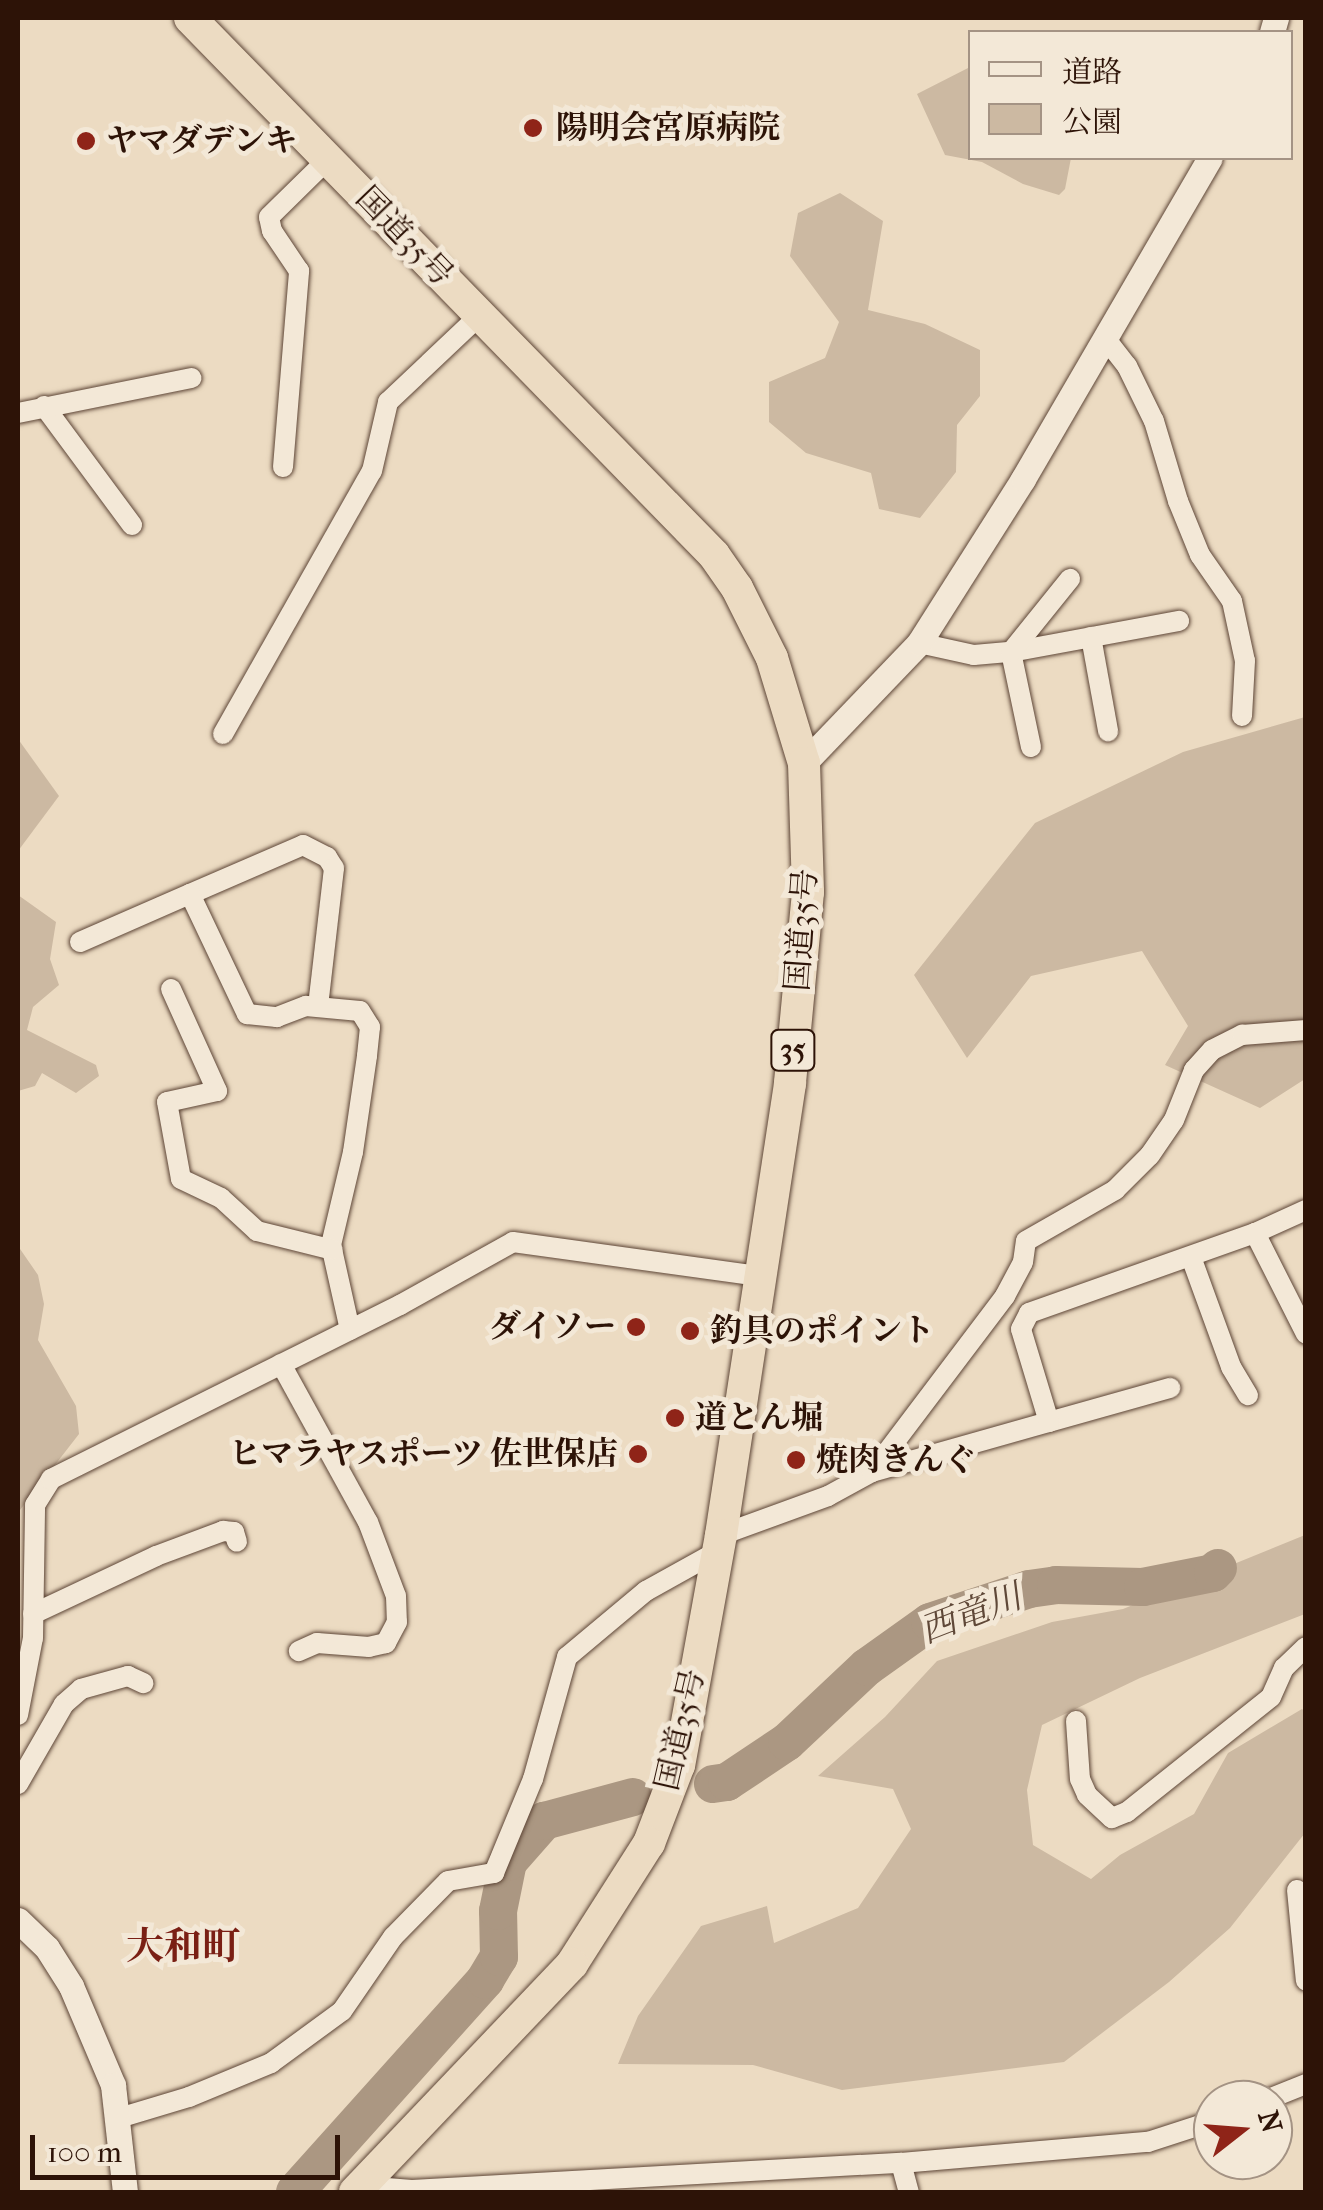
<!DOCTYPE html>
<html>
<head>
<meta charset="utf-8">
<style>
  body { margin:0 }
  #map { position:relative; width:1323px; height:2210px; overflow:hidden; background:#ecdbc2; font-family:"IM FELL French Canon","Noto Serif JP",serif }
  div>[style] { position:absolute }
  .green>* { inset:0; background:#ccb9a2 }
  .river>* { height:38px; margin:-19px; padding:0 19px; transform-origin:19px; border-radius:19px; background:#ab9782 }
  .roads { filter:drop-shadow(0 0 2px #5d4536) drop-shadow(0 0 2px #5d4536) }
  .minor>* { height:20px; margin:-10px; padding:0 10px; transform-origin:10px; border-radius:10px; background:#f3e8d7 }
  .tertiary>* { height:25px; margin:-12.5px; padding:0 12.5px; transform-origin:12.5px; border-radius:12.5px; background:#f3e8d7 }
  .trunk>* { height:32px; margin:-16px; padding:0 16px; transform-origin:16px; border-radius:16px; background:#ecdbc2 }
  .dots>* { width:28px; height:28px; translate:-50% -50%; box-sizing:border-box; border:5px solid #f3e8d7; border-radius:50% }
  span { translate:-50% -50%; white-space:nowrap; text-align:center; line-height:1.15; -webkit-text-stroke:10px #f3e8d7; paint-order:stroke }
  .shield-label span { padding:2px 8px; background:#f3e8d7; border:2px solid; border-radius:8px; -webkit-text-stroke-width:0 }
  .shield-label { font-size:30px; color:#2d1307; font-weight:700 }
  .poi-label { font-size:32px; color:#2d1307; font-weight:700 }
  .left { translate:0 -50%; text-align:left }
  .right { translate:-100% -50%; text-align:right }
  .street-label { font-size:32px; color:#2d1307 }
  .water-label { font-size:35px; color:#5f4838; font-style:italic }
  .quarter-label { font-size:38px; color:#7a1f14; font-weight:700 }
  .frame { position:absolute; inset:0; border:20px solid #2d1307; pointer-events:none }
  .legend { position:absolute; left:968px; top:30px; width:325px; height:130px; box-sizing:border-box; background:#f3e8d7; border:2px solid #a49384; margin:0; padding:12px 18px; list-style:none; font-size:30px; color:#2d1307 }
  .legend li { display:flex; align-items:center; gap:20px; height:50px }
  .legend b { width:50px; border:2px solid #a49384 }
  .north { position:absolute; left:1193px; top:2080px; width:100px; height:100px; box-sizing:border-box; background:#f3e8d7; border:2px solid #a49384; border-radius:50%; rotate:73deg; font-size:28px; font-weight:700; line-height:40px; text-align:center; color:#2d1307 }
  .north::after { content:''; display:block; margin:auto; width:35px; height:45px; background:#8f2418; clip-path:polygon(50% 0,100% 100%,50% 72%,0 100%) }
  .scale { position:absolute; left:30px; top:2135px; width:310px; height:45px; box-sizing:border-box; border:5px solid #2d1307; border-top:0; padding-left:12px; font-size:30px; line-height:35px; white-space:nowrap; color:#2d1307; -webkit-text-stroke:8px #f3e8d7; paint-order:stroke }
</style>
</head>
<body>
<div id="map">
  <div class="green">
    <div style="clip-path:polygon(970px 67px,971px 158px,1071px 158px,1065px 189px,1059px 195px,1023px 184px,982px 162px,945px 155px,917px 94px)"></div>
    <div style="clip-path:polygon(840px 193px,883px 221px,868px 310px,925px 324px,980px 350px,980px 396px,957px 425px,956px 472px,920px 518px,879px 509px,871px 473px,806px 453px,769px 422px,769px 382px,825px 358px,839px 322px,790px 256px,798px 213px)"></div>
    <div style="clip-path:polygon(1305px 717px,1305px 1079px,1260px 1108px,1165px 1065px,1188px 1026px,1142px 951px,1031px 976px,967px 1058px,914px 975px,1035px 823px,1183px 752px)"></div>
    <div style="clip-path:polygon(18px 739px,59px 796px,18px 851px)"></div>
    <div style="clip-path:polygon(18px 895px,56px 922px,50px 959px,59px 985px,33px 1007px,27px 1030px,96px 1065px,99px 1076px,76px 1093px,42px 1073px,35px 1086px,18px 1091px)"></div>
    <div style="clip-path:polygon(18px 1246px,38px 1275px,44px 1304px,38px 1340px,76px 1406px,79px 1434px,20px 1510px)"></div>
    <div style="clip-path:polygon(1305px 1535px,1305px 1614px,1140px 1678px,1042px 1725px,1027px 1790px,1033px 1845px,1091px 1879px,1120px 1855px,1194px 1814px,1228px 1753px,1302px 1709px,1305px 1712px,1305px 1833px,1230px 1928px,1169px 1982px,1064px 2062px,842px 2090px,753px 2065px,618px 2064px,638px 2016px,701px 1926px,767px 1906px,774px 1943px,858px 1908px,911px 1829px,893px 1789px,818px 1776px,885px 1717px,937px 1661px,1052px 1622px,1123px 1609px)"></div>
  </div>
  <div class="river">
    <div style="left:713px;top:1784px;width:14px;rotate:-8deg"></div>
    <div style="left:727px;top:1782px;width:72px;rotate:-33.7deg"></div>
    <div style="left:787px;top:1742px;width:110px;rotate:-43.2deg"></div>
    <div style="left:867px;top:1667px;width:77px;rotate:-35.5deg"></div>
    <div style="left:930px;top:1622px;width:104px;rotate:-18.4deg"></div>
    <div style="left:1029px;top:1589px;width:27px;rotate:-8deg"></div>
    <div style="left:1056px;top:1585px;width:87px;rotate:1.3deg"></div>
    <div style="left:1143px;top:1587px;width:71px;rotate:-11.3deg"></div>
    <div style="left:1213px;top:1573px;width:7px;rotate:-45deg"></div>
    <div style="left:295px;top:2192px;width:285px;rotate:-48.1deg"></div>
    <div style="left:485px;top:1980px;width:27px;rotate:-59deg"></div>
    <div style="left:499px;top:1957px;width:46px;rotate:-91.2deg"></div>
    <div style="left:498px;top:1911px;width:50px;rotate:-78.5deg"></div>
    <div style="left:508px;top:1862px;width:55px;rotate:-48.7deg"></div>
    <div style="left:544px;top:1821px;width:92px;rotate:-15.1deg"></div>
  </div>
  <div class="roads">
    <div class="minor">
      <div style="left:1105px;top:338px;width:36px;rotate:52deg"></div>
      <div style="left:1127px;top:366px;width:61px;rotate:63.9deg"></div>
      <div style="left:1154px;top:421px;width:84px;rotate:73.3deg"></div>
      <div style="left:1178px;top:501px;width:58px;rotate:67.8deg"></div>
      <div style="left:1200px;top:555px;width:56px;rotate:55.2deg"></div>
      <div style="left:1232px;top:601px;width:61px;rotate:77.8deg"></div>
      <div style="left:1245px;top:661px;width:55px;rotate:93.1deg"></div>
      <div style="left:44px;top:406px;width:148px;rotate:53.5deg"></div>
      <div style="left:18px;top:413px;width:177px;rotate:-11.4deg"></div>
      <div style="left:283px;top:467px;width:197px;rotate:-85.3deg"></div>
      <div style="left:299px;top:271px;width:48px;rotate:-124deg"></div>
      <div style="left:272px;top:231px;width:14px;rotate:-102deg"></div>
      <div style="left:269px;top:217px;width:83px;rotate:-44.5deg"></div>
      <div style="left:1091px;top:637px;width:96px;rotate:79.7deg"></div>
      <div style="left:919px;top:643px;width:56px;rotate:12.3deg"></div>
      <div style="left:974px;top:655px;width:37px;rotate:-5deg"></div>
      <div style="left:1011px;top:652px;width:171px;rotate:-10.5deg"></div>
      <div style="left:223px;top:734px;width:302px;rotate:-60.5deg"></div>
      <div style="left:372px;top:471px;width:71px;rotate:-76.9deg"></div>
      <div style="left:388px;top:402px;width:127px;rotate:-43.4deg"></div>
      <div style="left:1031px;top:747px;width:97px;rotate:-101.9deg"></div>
      <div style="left:1011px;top:652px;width:94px;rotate:-51.1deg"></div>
      <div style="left:190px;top:894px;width:123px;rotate:-23.4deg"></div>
      <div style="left:303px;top:845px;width:27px;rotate:27deg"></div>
      <div style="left:327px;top:857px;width:13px;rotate:58deg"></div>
      <div style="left:334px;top:868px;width:139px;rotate:96.6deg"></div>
      <div style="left:80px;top:942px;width:120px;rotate:-23.6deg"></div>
      <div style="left:190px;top:894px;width:133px;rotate:64.6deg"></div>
      <div style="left:247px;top:1014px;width:30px;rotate:6deg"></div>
      <div style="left:277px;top:1017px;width:31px;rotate:-21deg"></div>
      <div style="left:306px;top:1006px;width:54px;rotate:5.3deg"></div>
      <div style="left:360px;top:1011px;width:19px;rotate:58deg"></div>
      <div style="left:370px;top:1027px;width:29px;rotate:96deg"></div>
      <div style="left:367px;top:1056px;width:97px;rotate:98.3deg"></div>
      <div style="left:353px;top:1152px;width:96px;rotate:103.3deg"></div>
      <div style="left:331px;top:1245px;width:87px;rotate:77.4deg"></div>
      <div style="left:171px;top:989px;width:112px;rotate:65.7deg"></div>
      <div style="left:217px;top:1091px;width:51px;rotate:167.6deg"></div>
      <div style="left:167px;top:1102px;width:78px;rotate:79.7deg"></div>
      <div style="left:181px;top:1179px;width:44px;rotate:25.4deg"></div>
      <div style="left:221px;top:1198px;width:49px;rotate:42.5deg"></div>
      <div style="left:257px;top:1231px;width:78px;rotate:14deg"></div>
      <div style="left:1255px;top:1233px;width:113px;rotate:63.2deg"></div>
      <div style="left:1191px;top:1257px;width:117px;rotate:70deg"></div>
      <div style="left:1231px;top:1367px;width:33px;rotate:59deg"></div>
      <div style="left:281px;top:1364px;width:180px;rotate:61.2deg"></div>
      <div style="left:368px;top:1522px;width:79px;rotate:69.3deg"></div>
      <div style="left:396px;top:1596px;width:26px;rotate:88deg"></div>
      <div style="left:397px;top:1622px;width:24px;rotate:118deg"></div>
      <div style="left:386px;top:1643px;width:17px;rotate:167deg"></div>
      <div style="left:369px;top:1647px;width:52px;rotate:-175.6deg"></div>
      <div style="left:317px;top:1643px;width:20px;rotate:156deg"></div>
      <div style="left:1049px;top:1422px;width:126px;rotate:-15.7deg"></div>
      <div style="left:872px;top:1472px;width:221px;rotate:-52.9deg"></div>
      <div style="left:1005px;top:1296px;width:38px;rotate:-62deg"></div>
      <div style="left:1023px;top:1262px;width:21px;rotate:-82deg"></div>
      <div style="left:1026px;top:1241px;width:103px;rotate:-29.8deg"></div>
      <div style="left:1115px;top:1190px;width:49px;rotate:-45deg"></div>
      <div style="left:1150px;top:1155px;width:42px;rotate:-55.6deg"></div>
      <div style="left:1174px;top:1120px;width:54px;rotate:-68.2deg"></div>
      <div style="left:1194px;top:1070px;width:27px;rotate:-48deg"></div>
      <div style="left:1212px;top:1050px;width:34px;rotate:-27deg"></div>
      <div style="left:1242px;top:1035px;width:64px;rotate:-4.5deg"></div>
      <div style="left:721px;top:1535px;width:114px;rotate:-20deg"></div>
      <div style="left:828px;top:1496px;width:50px;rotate:-28.6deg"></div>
      <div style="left:872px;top:1472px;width:184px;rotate:-15.8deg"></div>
      <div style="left:1049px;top:1422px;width:97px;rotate:-106.8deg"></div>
      <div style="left:1021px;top:1329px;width:18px;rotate:-63deg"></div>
      <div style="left:1029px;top:1313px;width:240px;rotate:-19.5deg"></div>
      <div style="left:1255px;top:1233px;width:56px;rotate:-24.3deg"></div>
      <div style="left:33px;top:1614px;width:136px;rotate:-25.2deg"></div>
      <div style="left:156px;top:1556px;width:72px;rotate:-20.5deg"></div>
      <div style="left:223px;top:1531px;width:11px;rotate:5deg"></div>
      <div style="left:234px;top:1532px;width:10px;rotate:73deg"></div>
      <div style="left:18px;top:1715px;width:78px;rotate:-79deg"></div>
      <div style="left:33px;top:1638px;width:133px;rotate:-89.1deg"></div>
      <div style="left:35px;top:1505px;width:31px;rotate:-58deg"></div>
      <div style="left:51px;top:1479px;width:390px;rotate:-26.5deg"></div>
      <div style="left:400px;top:1305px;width:129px;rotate:-29.1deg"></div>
      <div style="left:513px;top:1242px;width:247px;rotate:7.9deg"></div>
      <div style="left:1076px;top:1721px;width:58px;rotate:86.1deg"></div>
      <div style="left:1080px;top:1779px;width:17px;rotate:66deg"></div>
      <div style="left:1087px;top:1795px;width:34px;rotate:43deg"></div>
      <div style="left:1112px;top:1818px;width:16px;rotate:-22deg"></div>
      <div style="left:1127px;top:1812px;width:184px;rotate:-38.6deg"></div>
      <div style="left:1271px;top:1697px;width:32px;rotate:-66deg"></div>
      <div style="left:1284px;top:1668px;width:30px;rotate:-44deg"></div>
      <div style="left:18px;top:1784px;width:92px;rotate:-60.1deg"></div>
      <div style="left:64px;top:1704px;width:23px;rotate:-41deg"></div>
      <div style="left:81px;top:1689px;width:49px;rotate:-15.5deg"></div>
      <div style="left:128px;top:1676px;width:17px;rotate:25deg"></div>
      <div style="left:1297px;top:1890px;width:91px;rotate:84.4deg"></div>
      <div style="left:1266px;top:2100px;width:43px;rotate:-21.8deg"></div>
      <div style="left:119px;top:2118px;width:73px;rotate:-16.7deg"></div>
      <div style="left:189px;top:2097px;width:89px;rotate:-22.5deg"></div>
      <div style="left:271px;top:2063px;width:88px;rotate:-36.2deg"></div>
      <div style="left:342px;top:2011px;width:90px;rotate:-55.4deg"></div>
      <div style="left:393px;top:1937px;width:78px;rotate:-45.5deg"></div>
      <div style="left:448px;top:1881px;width:47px;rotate:-9.9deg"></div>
      <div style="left:494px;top:1873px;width:102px;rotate:-67.5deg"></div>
      <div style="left:533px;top:1779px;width:127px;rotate:-74.4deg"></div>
      <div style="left:567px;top:1657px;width:103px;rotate:-39.9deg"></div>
      <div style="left:646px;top:1591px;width:82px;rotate:-29.1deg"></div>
      <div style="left:901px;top:2163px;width:30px;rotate:75deg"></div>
      <div style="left:361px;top:2186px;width:51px;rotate:4.5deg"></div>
      <div style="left:412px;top:2190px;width:490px;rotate:-3.2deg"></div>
      <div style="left:901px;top:2163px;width:248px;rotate:-4.9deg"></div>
      <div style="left:1148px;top:2142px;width:68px;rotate:-17.9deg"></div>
    </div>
    <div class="tertiary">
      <div style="left:1272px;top:32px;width:15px;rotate:-74deg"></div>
      <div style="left:804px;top:763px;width:166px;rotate:-46.2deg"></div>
      <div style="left:919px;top:643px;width:194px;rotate:-57.6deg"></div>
      <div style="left:1023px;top:479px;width:371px;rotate:-59.8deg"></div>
      <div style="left:18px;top:1920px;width:40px;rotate:44deg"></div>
      <div style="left:47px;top:1948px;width:45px;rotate:57.7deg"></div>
      <div style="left:71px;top:1986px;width:108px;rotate:67deg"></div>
      <div style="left:113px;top:2085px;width:108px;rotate:83.6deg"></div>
    </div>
    <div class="trunk">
      <div style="left:190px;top:18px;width:750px;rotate:45.7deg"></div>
      <div style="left:714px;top:555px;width:40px;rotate:55.1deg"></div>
      <div style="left:737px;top:588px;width:78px;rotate:63.4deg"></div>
      <div style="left:772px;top:658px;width:110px;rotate:73.1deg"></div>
      <div style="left:804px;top:763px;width:129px;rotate:88.2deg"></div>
      <div style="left:808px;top:892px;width:193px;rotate:95.4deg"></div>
      <div style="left:790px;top:1084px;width:456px;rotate:98.7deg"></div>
      <div style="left:721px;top:1535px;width:234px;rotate:100.3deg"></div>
      <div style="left:679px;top:1765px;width:84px;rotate:111deg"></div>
      <div style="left:649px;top:1843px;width:143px;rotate:122.5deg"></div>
      <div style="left:572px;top:1964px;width:315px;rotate:133.6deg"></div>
    </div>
  </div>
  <div class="dots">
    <div style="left:533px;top:128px;background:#8f2418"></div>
    <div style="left:86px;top:141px;background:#8f2418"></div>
    <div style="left:636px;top:1327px;background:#8f2418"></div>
    <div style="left:690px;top:1331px;background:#8f2418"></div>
    <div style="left:675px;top:1418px;background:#8f2418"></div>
    <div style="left:638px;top:1454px;background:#8f2418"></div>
    <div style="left:796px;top:1460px;background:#8f2418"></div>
  </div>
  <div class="shield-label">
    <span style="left:793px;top:1050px">35</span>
  </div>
  <div class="poi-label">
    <span class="left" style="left:556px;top:128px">陽明会宮原病院</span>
    <span class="left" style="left:106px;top:141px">ヤマダデンキ</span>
    <span class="right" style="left:616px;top:1327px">ダイソー</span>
    <span class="left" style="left:710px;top:1331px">釣具のポイント</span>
    <span class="left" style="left:695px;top:1418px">道とん堀</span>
    <span class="right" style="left:618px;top:1454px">ヒマラヤスポーツ 佐世保店</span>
    <span class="left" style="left:816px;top:1460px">焼肉きんぐ</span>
  </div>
  <div class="street-label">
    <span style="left:404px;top:237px;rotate:46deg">国道35号</span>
    <span style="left:802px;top:930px;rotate:-86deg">国道35号</span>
    <span style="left:681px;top:1730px;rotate:-77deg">国道35号</span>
  </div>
  <div class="water-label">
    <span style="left:971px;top:1614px;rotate:-21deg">西竜川</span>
  </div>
  <div class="quarter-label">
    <span style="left:183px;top:1947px">大和町</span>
  </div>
  <div class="frame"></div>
  <ul class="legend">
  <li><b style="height:12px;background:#f3e8d7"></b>道路</li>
  <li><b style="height:28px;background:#ccb9a2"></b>公園</li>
  </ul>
  <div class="north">N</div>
  <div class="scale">100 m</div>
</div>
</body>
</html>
